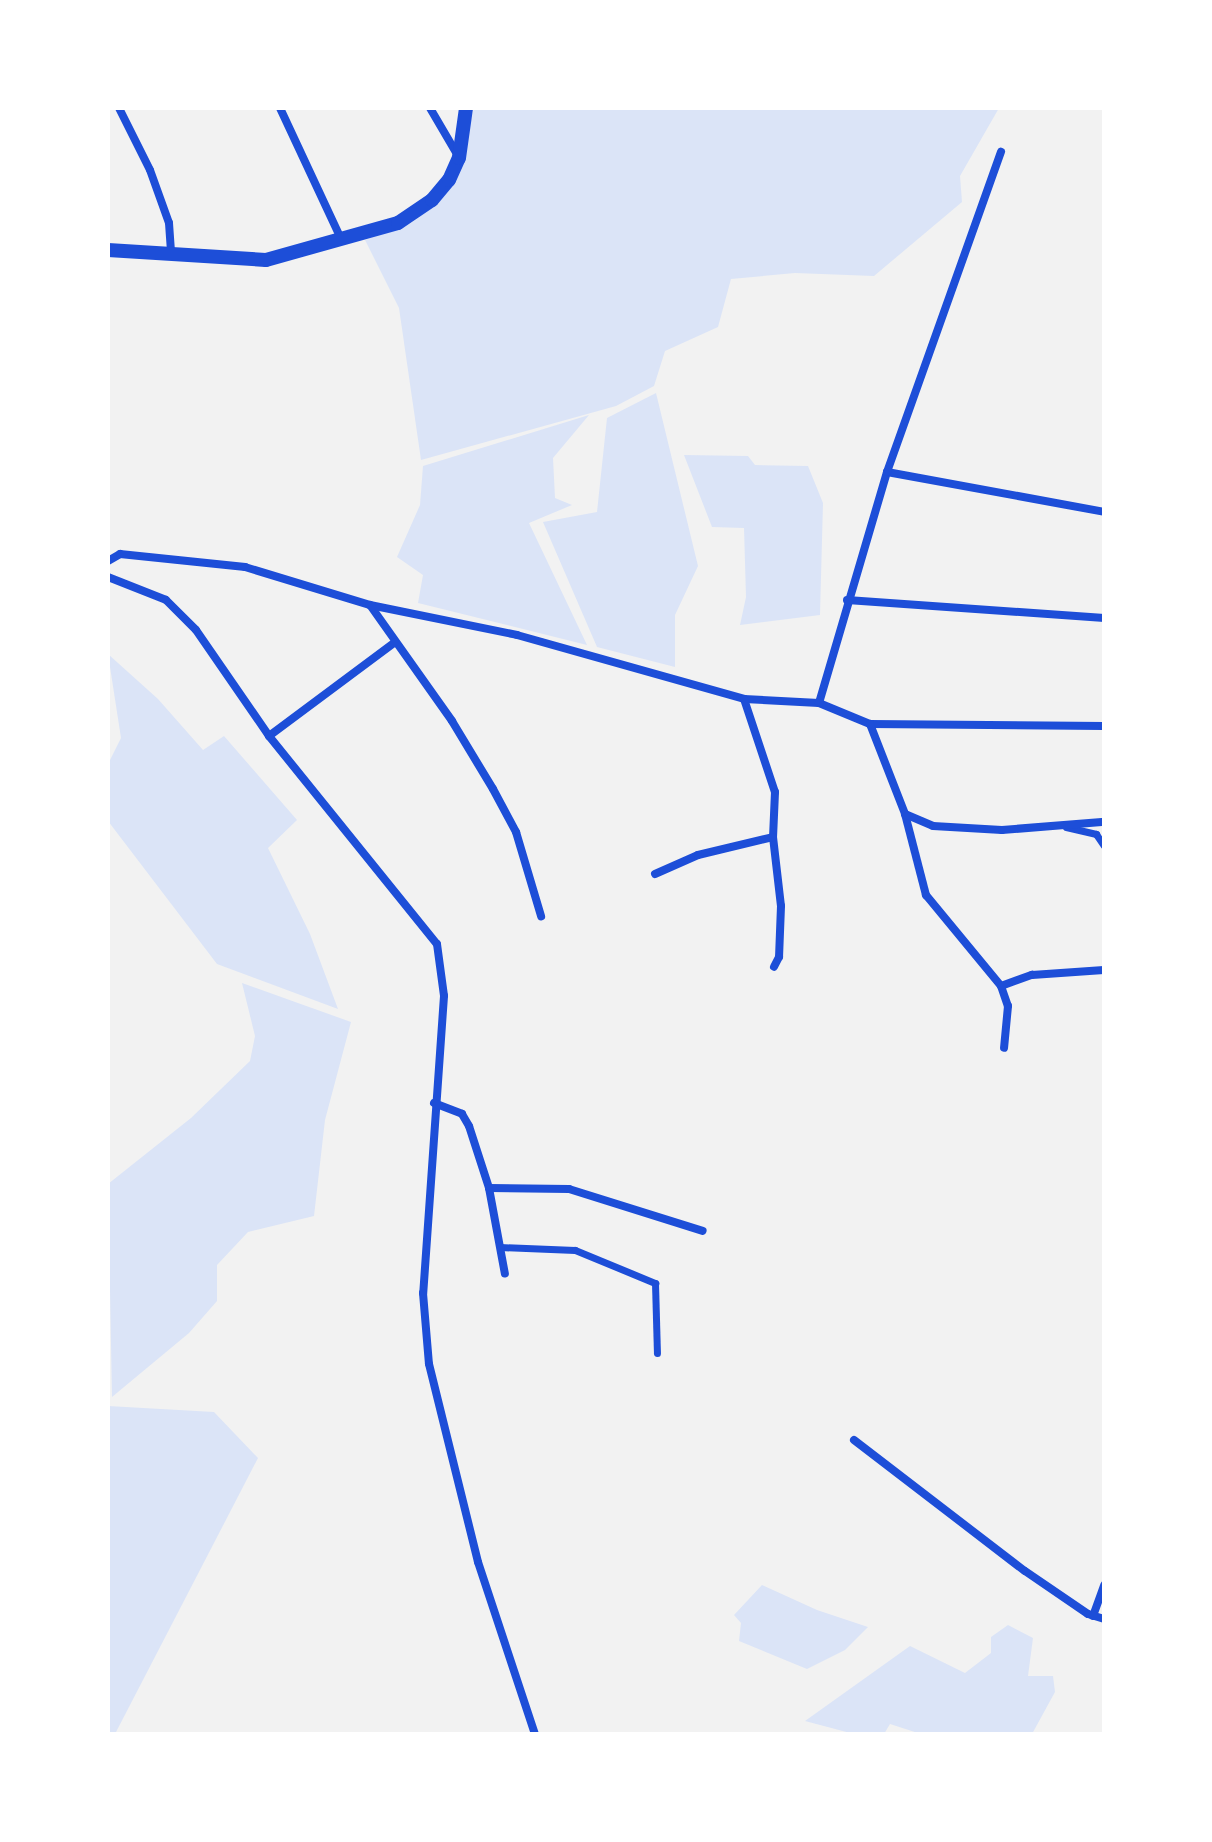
<!DOCTYPE html>
<html>
<head>
<meta charset="utf-8">
<style>
  body { margin:0 }
  #map { position:relative; width:1212px; height:1842px; overflow:hidden; background:#f2f2f2; font-family:"Source Sans 3",sans-serif }
  div>[style] { position:absolute }
  .green>* { inset:0; background:#dbe4f7 }
  .pedestrian>* { height:7px; margin:-3.5px; padding:0 3.5px; transform-origin:3.5px; border-radius:3.5px; background:#1d4ed8 }
  .minor>* { height:8px; margin:-4px; padding:0 4px; transform-origin:4px; border-radius:4px; background:#1d4ed8 }
  .tertiary>* { height:14px; margin:-7px; padding:0 7px; transform-origin:7px; border-radius:7px; background:#1d4ed8 }
  span { translate:-50% -50%; white-space:nowrap; text-align:center; line-height:1.15; -webkit-text-stroke:6px #fff; paint-order:stroke }
  .frame { position:absolute; inset:0; border:110px solid #fff; pointer-events:none }
</style>
</head>
<body>
<div id="map">
  <div class="green">
    <div style="clip-path:polygon(474px 108px,999px 108px,960px 176px,962px 202px,874px 276px,795px 273px,731px 279px,718px 327px,665px 351px,654px 386px,616px 406px,421px 460px,399px 308px,365px 240px,411px 223px,440px 201px,456px 178px)"></div>
    <div style="clip-path:polygon(656px 393px,698px 566px,675px 615px,675px 667px,597px 647px,543px 522px,597px 512px,607px 418px)"></div>
    <div style="clip-path:polygon(589px 415px,553px 458px,555px 498px,572px 505px,529px 523px,587px 645px,418px 603px,423px 575px,397px 557px,420px 505px,423px 466px)"></div>
    <div style="clip-path:polygon(684px 455px,748px 456px,755px 465px,808px 466px,823px 503px,820px 615px,740px 625px,746px 597px,744px 528px,712px 527px)"></div>
    <div style="clip-path:polygon(108px 654px,158px 699px,203px 750px,224px 736px,297px 820px,268px 848px,310px 934px,338px 1009px,217px 964px,108px 821px,108px 764px,121px 738px)"></div>
    <div style="clip-path:polygon(242px 983px,351px 1022px,325px 1120px,314px 1216px,248px 1232px,217px 1265px,217px 1301px,189px 1333px,112px 1397px,108px 1184px,191px 1118px,250px 1061px,255px 1036px)"></div>
    <div style="clip-path:polygon(108px 1406px,214px 1412px,258px 1458px,115px 1734px,108px 1734px)"></div>
    <div style="clip-path:polygon(762px 1585px,817px 1610px,868px 1627px,845px 1650px,807px 1669px,739px 1641px,741px 1623px,734px 1615px)"></div>
    <div style="clip-path:polygon(1008px 1625px,1033px 1638px,1028px 1676px,1053px 1676px,1055px 1692px,1032px 1734px,921px 1734px,890px 1724px,884px 1734px,854px 1734px,805px 1721px,910px 1646px,965px 1673px,991px 1653px,991px 1637px)"></div>
  </div>
  <div class="pedestrian">
    <div style="left:1066px;top:827px;width:31px;rotate:13deg"></div>
    <div style="left:1096px;top:834px;width:14px;rotate:56deg"></div>
    <div style="left:500px;top:1247px;width:75px;rotate:2.3deg"></div>
    <div style="left:575px;top:1250px;width:87px;rotate:22.4deg"></div>
    <div style="left:655px;top:1283px;width:70px;rotate:88.4deg"></div>
  </div>
  <div class="minor">
    <div style="left:119px;top:108px;width:69px;rotate:63.4deg"></div>
    <div style="left:150px;top:170px;width:56px;rotate:70.3deg"></div>
    <div style="left:169px;top:223px;width:31px;rotate:86deg"></div>
    <div style="left:280px;top:108px;width:145px;rotate:65deg"></div>
    <div style="left:430px;top:108px;width:56px;rotate:59.7deg"></div>
    <div style="left:887px;top:472px;width:221px;rotate:10.4deg"></div>
    <div style="left:108px;top:561px;width:14px;rotate:-30deg"></div>
    <div style="left:120px;top:554px;width:126px;rotate:5.9deg"></div>
    <div style="left:245px;top:567px;width:131px;rotate:16.9deg"></div>
    <div style="left:370px;top:605px;width:150px;rotate:11.5deg"></div>
    <div style="left:517px;top:635px;width:236px;rotate:15.7deg"></div>
    <div style="left:744px;top:699px;width:75px;rotate:3.1deg"></div>
    <div style="left:819px;top:703px;width:55px;rotate:22.4deg"></div>
    <div style="left:870px;top:724px;width:234px;rotate:0.5deg"></div>
    <div style="left:108px;top:577px;width:62px;rotate:21.6deg"></div>
    <div style="left:166px;top:600px;width:42px;rotate:45deg"></div>
    <div style="left:196px;top:630px;width:129px;rotate:55.4deg"></div>
    <div style="left:269px;top:736px;width:267px;rotate:51.1deg"></div>
    <div style="left:437px;top:944px;width:52px;rotate:82.3deg"></div>
    <div style="left:444px;top:996px;width:298px;rotate:94deg"></div>
    <div style="left:423px;top:1293px;width:71px;rotate:85.2deg"></div>
    <div style="left:429px;top:1364px;width:204px;rotate:76.1deg"></div>
    <div style="left:478px;top:1562px;width:181px;rotate:71.7deg"></div>
    <div style="left:847px;top:600px;width:258px;rotate:4deg"></div>
    <div style="left:370px;top:605px;width:142px;rotate:54.7deg"></div>
    <div style="left:452px;top:721px;width:79px;rotate:58.9deg"></div>
    <div style="left:493px;top:789px;width:49px;rotate:61.9deg"></div>
    <div style="left:516px;top:832px;width:88px;rotate:73.4deg"></div>
    <div style="left:744px;top:699px;width:98px;rotate:71.6deg"></div>
    <div style="left:775px;top:792px;width:45px;rotate:92.5deg"></div>
    <div style="left:773px;top:837px;width:69px;rotate:83.4deg"></div>
    <div style="left:781px;top:906px;width:51px;rotate:92.2deg"></div>
    <div style="left:779px;top:957px;width:11px;rotate:117deg"></div>
    <div style="left:819px;top:703px;width:241px;rotate:-73.6deg"></div>
    <div style="left:887px;top:472px;width:340px;rotate:-70.4deg"></div>
    <div style="left:870px;top:724px;width:97px;rotate:68.7deg"></div>
    <div style="left:905px;top:814px;width:84px;rotate:75.5deg"></div>
    <div style="left:926px;top:895px;width:118px;rotate:50.5deg"></div>
    <div style="left:1001px;top:986px;width:21px;rotate:71deg"></div>
    <div style="left:1008px;top:1006px;width:42px;rotate:95.4deg"></div>
    <div style="left:269px;top:736px;width:157px;rotate:-36.7deg"></div>
    <div style="left:905px;top:814px;width:30px;rotate:23deg"></div>
    <div style="left:933px;top:826px;width:69px;rotate:3.3deg"></div>
    <div style="left:1002px;top:830px;width:100px;rotate:-4.6deg"></div>
    <div style="left:655px;top:874px;width:47px;rotate:-23.8deg"></div>
    <div style="left:698px;top:855px;width:77px;rotate:-13.5deg"></div>
    <div style="left:1001px;top:986px;width:33px;rotate:-20deg"></div>
    <div style="left:1032px;top:975px;width:72px;rotate:-4deg"></div>
    <div style="left:434px;top:1103px;width:30px;rotate:21deg"></div>
    <div style="left:462px;top:1114px;width:14px;rotate:60deg"></div>
    <div style="left:469px;top:1126px;width:65px;rotate:72.1deg"></div>
    <div style="left:489px;top:1188px;width:87px;rotate:79.5deg"></div>
    <div style="left:489px;top:1188px;width:80px;rotate:0.7deg"></div>
    <div style="left:569px;top:1189px;width:140px;rotate:17.4deg"></div>
    <div style="left:854px;top:1440px;width:215px;rotate:37.5deg"></div>
    <div style="left:1025px;top:1571px;width:76px;rotate:34.3deg"></div>
    <div style="left:1088px;top:1614px;width:17px;rotate:17deg"></div>
    <div style="left:1093px;top:1616px;width:33px;rotate:-70deg"></div>
  </div>
  <div class="tertiary">
    <div style="left:108px;top:250px;width:158px;rotate:3.6deg"></div>
    <div style="left:266px;top:260px;width:137px;rotate:-15.7deg"></div>
    <div style="left:398px;top:223px;width:41px;rotate:-34.1deg"></div>
    <div style="left:432px;top:200px;width:26px;rotate:-50deg"></div>
    <div style="left:449px;top:180px;width:24px;rotate:-66deg"></div>
    <div style="left:459px;top:158px;width:50px;rotate:-82deg"></div>
  </div>
  <div class="frame"></div>
</div>
</body>
</html>
